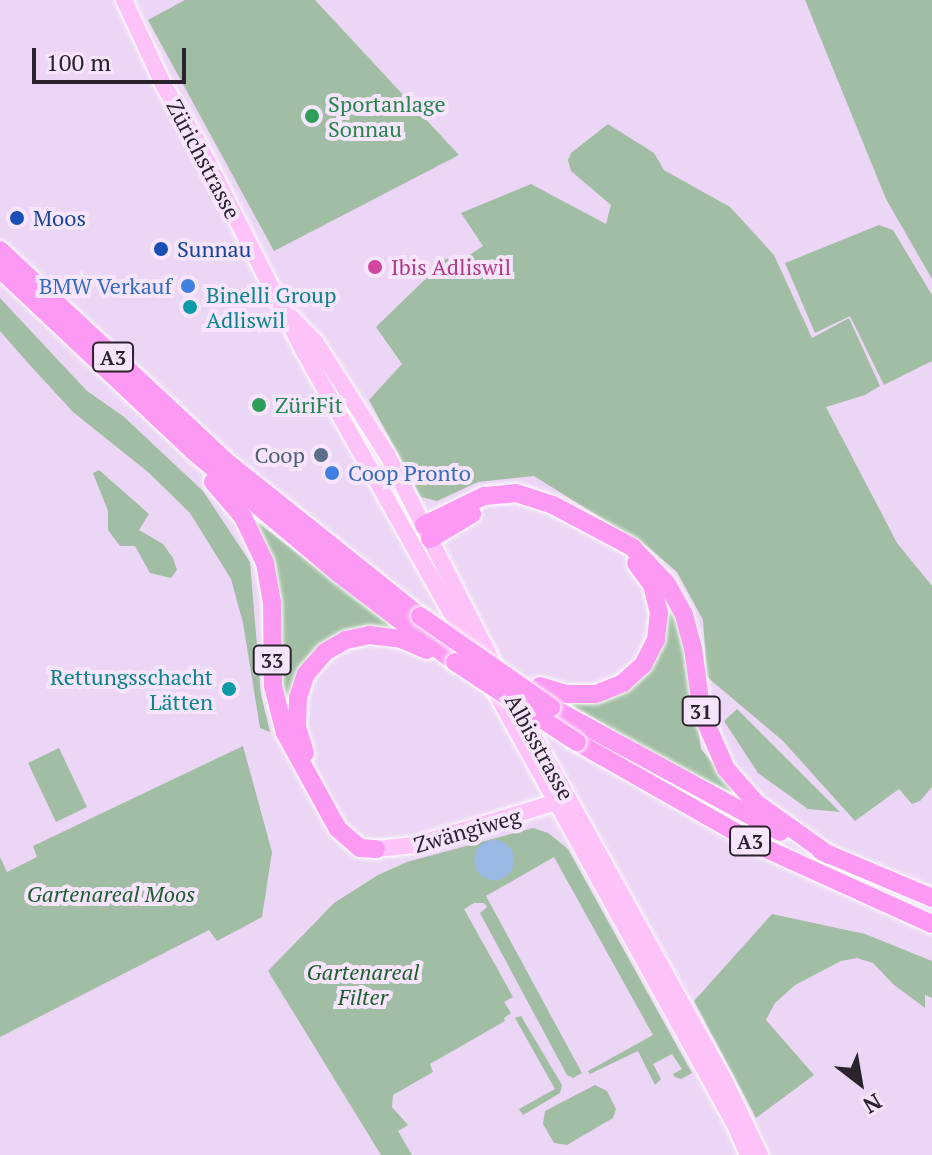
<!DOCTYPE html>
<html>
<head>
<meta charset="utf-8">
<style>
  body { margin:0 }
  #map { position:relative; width:932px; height:1155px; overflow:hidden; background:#ecd6f5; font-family:"PT Serif",serif }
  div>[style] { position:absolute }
  .green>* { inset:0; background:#a1bda3 }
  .water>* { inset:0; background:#99b8e4 }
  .round { border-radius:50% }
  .roads { filter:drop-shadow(0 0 2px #fff) drop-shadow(0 0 2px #fff) }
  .major>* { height:16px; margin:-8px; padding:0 8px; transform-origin:8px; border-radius:8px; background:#fdc2f8 }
  .highway>* { height:18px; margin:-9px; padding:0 9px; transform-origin:9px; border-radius:9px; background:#fc99f3 }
  .bridges { filter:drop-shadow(0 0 2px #fff) drop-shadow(0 0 2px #fff) }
  .highway-bridge>* { height:18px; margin:-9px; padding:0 9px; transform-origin:9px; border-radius:9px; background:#fc99f3 }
  .dots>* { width:22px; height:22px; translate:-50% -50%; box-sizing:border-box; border:4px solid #f7e5fe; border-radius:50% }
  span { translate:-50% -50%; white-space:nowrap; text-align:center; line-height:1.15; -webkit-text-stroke:8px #f7e5fe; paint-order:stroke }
  .shield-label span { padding:2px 6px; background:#f7e5fe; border:2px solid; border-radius:6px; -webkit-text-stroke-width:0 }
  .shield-label { font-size:20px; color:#2b222e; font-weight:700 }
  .leisure-label { font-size:22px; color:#27864d }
  .left { translate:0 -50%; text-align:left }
  .street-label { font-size:22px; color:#2b222e }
  .transit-label { font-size:22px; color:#164399 }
  .hotel-label { font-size:22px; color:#b23c85 }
  .shop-label { font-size:22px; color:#366cbe }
  .right { translate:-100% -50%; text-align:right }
  .culture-label { font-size:22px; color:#0d838f }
  .service-label { font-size:22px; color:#4e5e75 }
  .park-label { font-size:22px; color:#1f5f2d; font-style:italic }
  .north { position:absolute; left:820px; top:1043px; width:80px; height:80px; -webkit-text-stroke:6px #f7e5fe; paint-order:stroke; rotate:149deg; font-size:22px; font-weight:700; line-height:32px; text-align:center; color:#2b222e }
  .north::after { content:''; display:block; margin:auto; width:28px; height:36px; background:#2b222e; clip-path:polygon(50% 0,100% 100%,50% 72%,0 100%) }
  .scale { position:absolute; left:32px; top:48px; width:154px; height:36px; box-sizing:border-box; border:4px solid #2b222e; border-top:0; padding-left:10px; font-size:24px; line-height:28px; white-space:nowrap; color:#2b222e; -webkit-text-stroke:6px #f7e5fe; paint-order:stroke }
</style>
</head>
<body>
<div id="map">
  <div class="green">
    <div style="clip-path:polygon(185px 0,315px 0,459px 155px,274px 251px,148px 20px)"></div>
    <div style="clip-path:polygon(805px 0,932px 0,932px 279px,886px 199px)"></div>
    <div style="clip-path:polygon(608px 124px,654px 153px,664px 170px,730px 207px,774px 255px,812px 338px,849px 318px,880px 386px,865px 395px,826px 407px,897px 543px,932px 586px,932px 787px,920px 801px,912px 804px,899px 789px,855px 821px,783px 741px,707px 677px,703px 620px,677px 572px,648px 547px,534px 476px,478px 482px,437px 501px,421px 497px,369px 400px,402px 364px,376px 327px,447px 258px,452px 267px,483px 246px,461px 213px,531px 184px,606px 224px,611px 205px,571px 171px,568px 160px,571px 153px)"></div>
    <div style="clip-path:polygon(879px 225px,893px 230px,932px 295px,932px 361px,884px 385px,850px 316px,815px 333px,785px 263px)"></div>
    <div style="clip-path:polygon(0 298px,87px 391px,123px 416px,203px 491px,250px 562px,261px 695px,270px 732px,260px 728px,243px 623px,231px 579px,190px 513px,148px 472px,73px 412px,27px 362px,0 331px)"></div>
    <div style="clip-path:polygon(99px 470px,149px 514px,139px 530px,163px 544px,173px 558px,177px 570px,171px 578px,150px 573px,135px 546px,120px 546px,108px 530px,108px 511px,93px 473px)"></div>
    <div style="clip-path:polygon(253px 519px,401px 633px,321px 650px,290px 732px)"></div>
    <div style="clip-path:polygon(658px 585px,686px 634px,701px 749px,728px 781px,733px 793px,661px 759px,560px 698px,646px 672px)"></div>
    <div style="clip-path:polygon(737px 709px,840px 812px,808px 809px,758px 773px,724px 721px)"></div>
    <div style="clip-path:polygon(243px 746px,272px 852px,262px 917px,217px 941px,209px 930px,0 1037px,0 857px,7px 872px,37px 857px,33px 846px)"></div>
    <div style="clip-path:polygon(59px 748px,87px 807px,56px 822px,28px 763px)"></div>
    <div style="clip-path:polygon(533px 828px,548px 833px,568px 849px,692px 1073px,681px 1079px,675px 1077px,673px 1074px,682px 1069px,672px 1054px,653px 1064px,661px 1079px,655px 1085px,638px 1051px,590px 1074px,588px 1071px,653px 1035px,554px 857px,486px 896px,582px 1073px,573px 1078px,567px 1075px,480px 913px,487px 907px,484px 903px,474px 903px,464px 909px,513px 997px,504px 1002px,511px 1013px,504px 1018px,505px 1021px,430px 1064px,433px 1072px,393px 1095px,392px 1107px,408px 1125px,398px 1131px,412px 1155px,381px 1155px,268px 971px,334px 903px,378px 875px,407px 862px)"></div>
    <div style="clip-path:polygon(772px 914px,865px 934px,932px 961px,932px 998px,925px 995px,925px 1008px,893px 984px,873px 963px,857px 958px,841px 961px,795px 985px,775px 1003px,766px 1020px,814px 1075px,756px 1118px,694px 1001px)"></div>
    <div style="clip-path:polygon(521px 1016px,562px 1085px,560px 1093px,523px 1115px,519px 1109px,555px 1089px,515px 1018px)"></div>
    <div style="clip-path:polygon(595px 1085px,607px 1091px,616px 1109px,613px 1118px,567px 1145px,554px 1143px,543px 1124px,545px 1111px)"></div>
  </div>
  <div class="water">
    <div class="round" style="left:474px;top:840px;width:40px;height:40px"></div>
  </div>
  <div class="roads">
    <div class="major">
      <div style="left:124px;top:0;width:95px;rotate:65.1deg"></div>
      <div style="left:164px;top:86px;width:62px;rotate:58.9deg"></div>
      <div style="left:196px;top:139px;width:237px;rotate:63.1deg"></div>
      <div style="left:303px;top:350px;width:347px;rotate:60.6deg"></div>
      <div style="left:291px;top:317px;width:36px;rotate:46deg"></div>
      <div style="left:316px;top:343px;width:134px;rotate:57.5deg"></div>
      <div style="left:388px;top:456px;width:239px;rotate:63.1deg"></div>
      <div style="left:492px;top:686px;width:504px;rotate:61.04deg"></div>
      <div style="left:736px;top:1127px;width:30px;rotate:67deg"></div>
      <div style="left:513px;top:699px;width:440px;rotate:61deg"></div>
      <div style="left:726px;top:1084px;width:79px;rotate:64.4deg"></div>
      <div style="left:376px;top:849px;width:39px;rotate:-6deg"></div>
      <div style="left:415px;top:845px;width:158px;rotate:-16.9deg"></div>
    </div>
    <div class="highway">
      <div style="left:0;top:250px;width:312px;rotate:43.1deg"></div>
      <div style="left:228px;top:463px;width:246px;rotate:38.6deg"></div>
      <div style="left:0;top:269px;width:264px;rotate:43.3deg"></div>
      <div style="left:192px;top:450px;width:191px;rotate:40.1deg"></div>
      <div style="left:338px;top:573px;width:147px;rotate:37.3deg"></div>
      <div style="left:213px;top:482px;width:46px;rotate:49.4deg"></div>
      <div style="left:243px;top:517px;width:51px;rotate:64.4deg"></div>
      <div style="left:265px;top:563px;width:39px;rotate:80deg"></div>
      <div style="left:272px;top:601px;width:85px;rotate:89.3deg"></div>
      <div style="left:273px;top:686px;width:49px;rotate:75.7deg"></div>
      <div style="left:285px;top:733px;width:110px;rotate:61.1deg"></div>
      <div style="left:338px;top:829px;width:29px;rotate:41deg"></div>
      <div style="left:360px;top:848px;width:16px;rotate:4deg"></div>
      <div style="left:424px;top:525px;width:67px;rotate:-25.8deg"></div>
      <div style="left:484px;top:496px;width:32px;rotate:-5deg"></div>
      <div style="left:516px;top:493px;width:39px;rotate:18deg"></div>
      <div style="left:553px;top:505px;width:89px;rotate:28deg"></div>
      <div style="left:632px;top:547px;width:51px;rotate:46.6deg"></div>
      <div style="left:667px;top:584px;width:35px;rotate:61deg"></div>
      <div style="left:684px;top:615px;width:34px;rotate:75deg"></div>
      <div style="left:693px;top:648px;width:67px;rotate:82.2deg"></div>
      <div style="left:702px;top:714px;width:60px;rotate:66.4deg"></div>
      <div style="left:726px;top:769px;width:45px;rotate:48.6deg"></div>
      <div style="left:756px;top:803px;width:90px;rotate:35.5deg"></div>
      <div style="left:430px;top:539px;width:49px;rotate:-30.8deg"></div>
      <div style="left:540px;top:686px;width:28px;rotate:17deg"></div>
      <div style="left:567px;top:694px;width:29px"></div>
      <div style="left:596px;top:694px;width:29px;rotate:-22deg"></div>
      <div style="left:623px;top:683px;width:27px;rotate:-42deg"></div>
      <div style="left:643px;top:665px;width:28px;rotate:-63deg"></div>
      <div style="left:656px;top:640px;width:27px;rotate:-84deg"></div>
      <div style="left:659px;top:613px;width:29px;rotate:-104deg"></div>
      <div style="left:652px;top:585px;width:27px;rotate:-126deg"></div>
      <div style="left:551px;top:707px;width:261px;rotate:28.6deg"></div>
      <div style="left:577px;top:742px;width:210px;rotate:29.6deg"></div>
      <div style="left:760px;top:846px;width:189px;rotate:24.4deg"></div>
      <div style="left:305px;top:753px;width:27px;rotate:-107deg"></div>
      <div style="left:297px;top:727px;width:29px;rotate:-88deg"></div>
      <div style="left:298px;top:698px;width:25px;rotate:-72deg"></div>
      <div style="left:306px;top:674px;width:29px;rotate:-49deg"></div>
      <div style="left:325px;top:652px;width:24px;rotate:-30deg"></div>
      <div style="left:346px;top:640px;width:24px;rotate:-12deg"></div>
      <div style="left:369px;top:635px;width:32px;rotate:7deg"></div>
      <div style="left:401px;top:639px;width:28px;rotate:23deg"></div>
      <div style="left:821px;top:851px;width:121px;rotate:22.9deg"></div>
    </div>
  </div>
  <div class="bridges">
    <div class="highway-bridge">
      <div style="left:420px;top:616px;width:160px;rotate:34.8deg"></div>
      <div style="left:455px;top:662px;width:146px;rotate:33.3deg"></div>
    </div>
  </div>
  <div class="dots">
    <div style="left:312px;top:116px;background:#2e9e5b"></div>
    <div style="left:17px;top:218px;background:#1a4fb4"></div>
    <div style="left:161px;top:249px;background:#1a4fb4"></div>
    <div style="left:375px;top:267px;background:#d1479c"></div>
    <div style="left:188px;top:286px;background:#3f7fe0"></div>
    <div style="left:190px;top:307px;background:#0f9aa8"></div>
    <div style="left:259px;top:405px;background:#2e9e5b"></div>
    <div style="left:321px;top:455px;background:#5c6f8a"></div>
    <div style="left:332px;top:473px;background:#3f7fe0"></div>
    <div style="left:229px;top:689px;background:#0f9aa8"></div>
  </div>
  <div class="shield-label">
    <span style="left:113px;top:357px">A3</span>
    <span style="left:272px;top:660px">33</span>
    <span style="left:701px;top:711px">31</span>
    <span style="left:750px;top:841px">A3</span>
  </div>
  <div class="leisure-label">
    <span class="left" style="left:328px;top:116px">Sportanlage<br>Sonnau</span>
    <span class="left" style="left:275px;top:405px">ZüriFit</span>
  </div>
  <div class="street-label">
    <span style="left:204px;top:159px;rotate:62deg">Zürichstrasse</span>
    <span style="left:540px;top:747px;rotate:61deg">Albisstrasse</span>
    <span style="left:467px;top:830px;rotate:-16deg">Zwängiweg</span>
  </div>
  <div class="transit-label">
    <span class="left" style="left:33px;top:218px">Moos</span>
    <span class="left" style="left:177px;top:249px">Sunnau</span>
  </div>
  <div class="hotel-label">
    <span class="left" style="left:391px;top:267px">Ibis Adliswil</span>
  </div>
  <div class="shop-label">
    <span class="right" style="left:172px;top:286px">BMW Verkauf</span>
    <span class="left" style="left:348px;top:473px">Coop Pronto</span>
  </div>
  <div class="culture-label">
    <span class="left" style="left:206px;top:307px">Binelli Group<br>Adliswil</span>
    <span class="right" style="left:213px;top:689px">Rettungsschacht<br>Lätten</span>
  </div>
  <div class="service-label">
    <span class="right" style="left:305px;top:455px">Coop</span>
  </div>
  <div class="park-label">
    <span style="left:111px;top:894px">Gartenareal Moos</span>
    <span style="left:363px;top:984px">Gartenareal<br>Filter</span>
  </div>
  <div class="north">N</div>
  <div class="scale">100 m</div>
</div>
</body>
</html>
